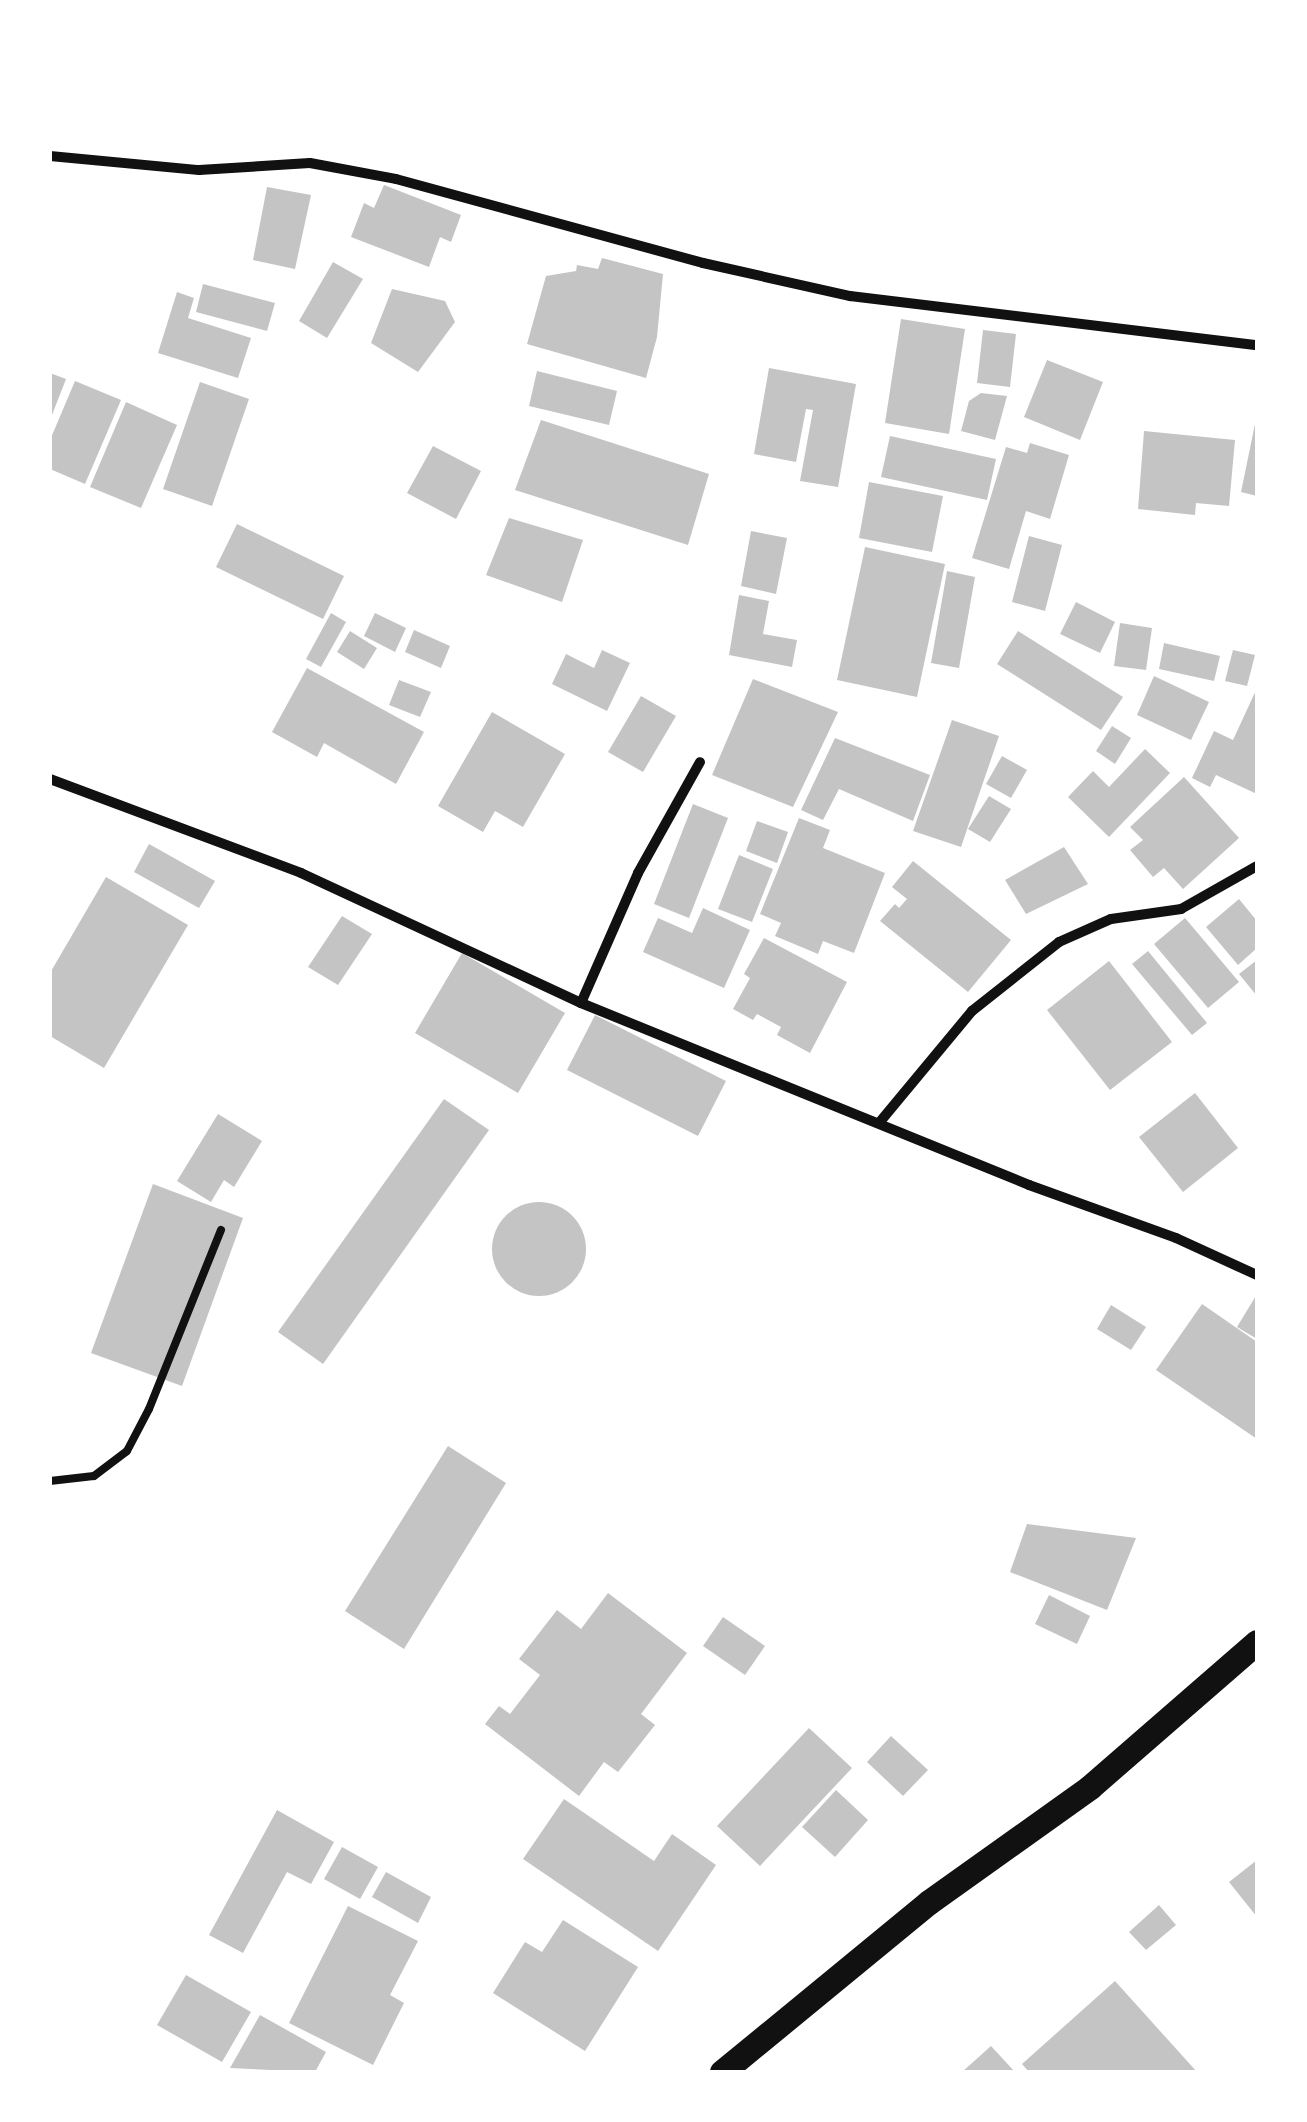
<!DOCTYPE html>
<html>
<head>
<meta charset="utf-8">
<style>
  body { margin:0 }
  #map { position:relative; width:1307px; height:2122px; overflow:hidden; background:#fff; font-family:"Roboto Condensed",sans-serif }
  div>[style] { position:absolute }
  .building>* { inset:0; background:#c4c4c4 }
  .round { border-radius:50% }
  .service>* { height:8px; margin:-4px; padding:0 4px; transform-origin:4px; border-radius:4px; background:#111 }
  .minor>* { height:10px; margin:-5px; padding:0 5px; transform-origin:5px; border-radius:5px; background:#111 }
  .primary>* { height:25px; margin:-12.5px; padding:0 12.5px; transform-origin:12.5px; border-radius:12.5px; background:#111 }
  span { translate:-50% -50%; white-space:nowrap; text-align:center; line-height:1.15; -webkit-text-stroke:8px #fff; paint-order:stroke }
  .frame { position:absolute; inset:0; border:52px solid #fff; pointer-events:none }
</style>
</head>
<body>
<div id="map">
  <div class="building">
    <div style="clip-path:polygon(384px 185px,461px 215px,451px 242px,440px 237px,429px 267px,351px 237px,364px 203px,374px 208px)"></div>
    <div style="clip-path:polygon(267px 187px,311px 195px,295px 269px,253px 260px)"></div>
    <div style="clip-path:polygon(602px 258px,663px 274px,657px 337px,646px 378px,527px 344px,546px 276px,576px 271px,577px 265px,598px 269px)"></div>
    <div style="clip-path:polygon(333px 262px,363px 279px,327px 338px,299px 321px)"></div>
    <div style="clip-path:polygon(203px 284px,275px 303px,267px 331px,196px 312px)"></div>
    <div style="clip-path:polygon(392px 289px,445px 301px,455px 322px,418px 372px,371px 343px)"></div>
    <div style="clip-path:polygon(177px 292px,194px 298px,188px 318px,251px 338px,238px 378px,158px 353px)"></div>
    <div style="clip-path:polygon(901px 319px,965px 329px,949px 434px,885px 423px)"></div>
    <div style="clip-path:polygon(983px 330px,1016px 334px,1010px 387px,977px 383px)"></div>
    <div style="clip-path:polygon(1047px 360px,1103px 382px,1080px 440px,1024px 417px)"></div>
    <div style="clip-path:polygon(769px 368px,856px 384px,838px 487px,800px 481px,813px 410px,806px 409px,796px 462px,754px 454px)"></div>
    <div style="clip-path:polygon(537px 371px,617px 391px,609px 425px,529px 406px)"></div>
    <div style="clip-path:polygon(50px 373px,66px 379px,50px 420px)"></div>
    <div style="clip-path:polygon(75px 381px,121px 400px,85px 484px,50px 469px,50px 440px)"></div>
    <div style="clip-path:polygon(200px 382px,249px 399px,212px 506px,163px 489px)"></div>
    <div style="clip-path:polygon(981px 393px,1007px 396px,995px 440px,961px 431px,969px 401px)"></div>
    <div style="clip-path:polygon(126px 402px,177px 425px,141px 508px,90px 487px)"></div>
    <div style="clip-path:polygon(541px 420px,709px 474px,688px 545px,515px 490px)"></div>
    <div style="clip-path:polygon(1255px 424px,1257px 424px,1257px 496px,1241px 492px)"></div>
    <div style="clip-path:polygon(1144px 431px,1235px 440px,1229px 506px,1196px 503px,1195px 515px,1138px 509px)"></div>
    <div style="clip-path:polygon(890px 436px,996px 459px,987px 500px,881px 477px)"></div>
    <div style="clip-path:polygon(1030px 443px,1069px 455px,1050px 519px,1026px 511px,1009px 569px,972px 558px,1006px 447px,1027px 453px)"></div>
    <div style="clip-path:polygon(433px 446px,481px 471px,456px 519px,407px 493px)"></div>
    <div style="clip-path:polygon(869px 482px,943px 496px,932px 552px,859px 538px)"></div>
    <div style="clip-path:polygon(509px 518px,583px 540px,562px 602px,486px 575px)"></div>
    <div style="clip-path:polygon(237px 524px,344px 576px,323px 619px,216px 567px)"></div>
    <div style="clip-path:polygon(751px 531px,787px 538px,776px 594px,741px 586px)"></div>
    <div style="clip-path:polygon(1029px 536px,1062px 545px,1045px 611px,1012px 602px)"></div>
    <div style="clip-path:polygon(865px 547px,945px 564px,917px 697px,837px 680px)"></div>
    <div style="clip-path:polygon(947px 571px,975px 577px,959px 668px,931px 663px)"></div>
    <div style="clip-path:polygon(739px 595px,769px 601px,763px 634px,797px 640px,792px 667px,729px 655px)"></div>
    <div style="clip-path:polygon(1076px 602px,1115px 622px,1100px 653px,1060px 634px)"></div>
    <div style="clip-path:polygon(331px 613px,346px 622px,321px 667px,306px 659px)"></div>
    <div style="clip-path:polygon(375px 613px,406px 628px,395px 652px,364px 636px)"></div>
    <div style="clip-path:polygon(1120px 623px,1152px 628px,1146px 670px,1114px 666px)"></div>
    <div style="clip-path:polygon(414px 630px,450px 646px,441px 668px,405px 652px)"></div>
    <div style="clip-path:polygon(350px 631px,377px 648px,364px 669px,337px 652px)"></div>
    <div style="clip-path:polygon(1018px 631px,1123px 697px,1101px 730px,997px 664px)"></div>
    <div style="clip-path:polygon(1164px 643px,1220px 656px,1214px 681px,1159px 669px)"></div>
    <div style="clip-path:polygon(602px 650px,630px 663px,607px 711px,552px 684px,566px 654px,594px 668px)"></div>
    <div style="clip-path:polygon(1233px 650px,1255px 655px,1247px 686px,1225px 681px)"></div>
    <div style="clip-path:polygon(307px 668px,424px 732px,396px 784px,324px 743px,317px 757px,272px 732px)"></div>
    <div style="clip-path:polygon(1154px 676px,1209px 702px,1191px 740px,1137px 715px)"></div>
    <div style="clip-path:polygon(753px 679px,838px 712px,793px 807px,712px 775px)"></div>
    <div style="clip-path:polygon(399px 680px,431px 692px,420px 717px,389px 705px)"></div>
    <div style="clip-path:polygon(1257px 688px,1257px 794px,1216px 775px,1210px 787px,1192px 778px,1214px 731px,1233px 740px)"></div>
    <div style="clip-path:polygon(641px 696px,676px 716px,643px 772px,608px 752px)"></div>
    <div style="clip-path:polygon(492px 712px,565px 754px,523px 827px,495px 811px,483px 832px,438px 806px)"></div>
    <div style="clip-path:polygon(952px 720px,999px 736px,961px 847px,913px 831px)"></div>
    <div style="clip-path:polygon(1112px 726px,1131px 738px,1115px 764px,1096px 751px)"></div>
    <div style="clip-path:polygon(835px 738px,930px 775px,913px 821px,839px 789px,823px 820px,801px 810px)"></div>
    <div style="clip-path:polygon(1145px 749px,1170px 773px,1109px 837px,1068px 797px,1093px 771px,1109px 787px)"></div>
    <div style="clip-path:polygon(1002px 756px,1027px 770px,1011px 798px,986px 784px)"></div>
    <div style="clip-path:polygon(1184px 777px,1239px 838px,1183px 889px,1164px 868px,1153px 877px,1130px 850px,1143px 840px,1130px 827px)"></div>
    <div style="clip-path:polygon(989px 796px,1011px 809px,990px 842px,968px 829px)"></div>
    <div style="clip-path:polygon(693px 804px,728px 818px,689px 918px,654px 904px)"></div>
    <div style="clip-path:polygon(799px 818px,830px 830px,823px 848px,885px 873px,854px 953px,823px 941px,818px 954px,775px 936px,781px 923px,760px 914px)"></div>
    <div style="clip-path:polygon(757px 821px,788px 832px,777px 863px,746px 851px)"></div>
    <div style="clip-path:polygon(149px 844px,215px 881px,199px 908px,134px 872px)"></div>
    <div style="clip-path:polygon(1064px 847px,1088px 884px,1026px 914px,1005px 880px)"></div>
    <div style="clip-path:polygon(739px 855px,773px 869px,752px 922px,718px 909px)"></div>
    <div style="clip-path:polygon(913px 861px,1011px 940px,968px 992px,880px 921px,895px 904px,899px 908px,907px 899px,892px 887px)"></div>
    <div style="clip-path:polygon(106px 877px,188px 925px,104px 1068px,50px 1036px,50px 973px)"></div>
    <div style="clip-path:polygon(1239px 899px,1257px 921px,1257px 948px,1238px 965px,1206px 927px)"></div>
    <div style="clip-path:polygon(703px 908px,750px 930px,724px 988px,643px 952px,658px 918px,692px 933px)"></div>
    <div style="clip-path:polygon(342px 916px,372px 934px,338px 985px,308px 967px)"></div>
    <div style="clip-path:polygon(1185px 918px,1239px 982px,1208px 1008px,1154px 944px)"></div>
    <div style="clip-path:polygon(764px 938px,847px 982px,810px 1053px,777px 1035px,781px 1027px,757px 1014px,753px 1020px,733px 1009px,750px 978px,744px 974px)"></div>
    <div style="clip-path:polygon(1148px 951px,1207px 1023px,1192px 1035px,1132px 964px)"></div>
    <div style="clip-path:polygon(462px 953px,565px 1013px,518px 1093px,415px 1033px)"></div>
    <div style="clip-path:polygon(1257px 960px,1257px 996px,1239px 974px)"></div>
    <div style="clip-path:polygon(1109px 961px,1172px 1042px,1110px 1090px,1047px 1010px)"></div>
    <div style="clip-path:polygon(595px 1015px,726px 1081px,698px 1136px,567px 1070px)"></div>
    <div style="clip-path:polygon(1195px 1093px,1238px 1148px,1183px 1192px,1139px 1137px)"></div>
    <div style="clip-path:polygon(444px 1099px,489px 1130px,323px 1364px,278px 1332px)"></div>
    <div style="clip-path:polygon(218px 1114px,262px 1141px,234px 1187px,224px 1180px,211px 1202px,177px 1181px)"></div>
    <div style="clip-path:polygon(153px 1184px,243px 1218px,182px 1386px,91px 1353px)"></div>
    <div class="round" style="left:492px;top:1202px;width:94px;height:94px"></div>
    <div style="clip-path:polygon(1257px 1294px,1257px 1339px,1237px 1327px)"></div>
    <div style="clip-path:polygon(1202px 1304px,1257px 1342px,1257px 1439px,1156px 1370px)"></div>
    <div style="clip-path:polygon(1111px 1305px,1146px 1327px,1131px 1350px,1097px 1329px)"></div>
    <div style="clip-path:polygon(448px 1446px,506px 1483px,404px 1649px,345px 1611px)"></div>
    <div style="clip-path:polygon(1027px 1524px,1136px 1538px,1107px 1610px,1010px 1572px)"></div>
    <div style="clip-path:polygon(608px 1593px,687px 1653px,641px 1714px,655px 1725px,618px 1772px,604px 1762px,579px 1796px,485px 1724px,499px 1706px,510px 1714px,540px 1675px,519px 1659px,557px 1610px,581px 1629px)"></div>
    <div style="clip-path:polygon(1049px 1595px,1090px 1616px,1077px 1644px,1035px 1624px)"></div>
    <div style="clip-path:polygon(723px 1617px,765px 1646px,745px 1675px,703px 1646px)"></div>
    <div style="clip-path:polygon(809px 1728px,852px 1768px,760px 1866px,717px 1826px)"></div>
    <div style="clip-path:polygon(891px 1736px,928px 1770px,903px 1796px,867px 1762px)"></div>
    <div style="clip-path:polygon(836px 1790px,868px 1820px,835px 1857px,802px 1827px)"></div>
    <div style="clip-path:polygon(564px 1799px,654px 1861px,672px 1834px,716px 1865px,658px 1951px,523px 1859px)"></div>
    <div style="clip-path:polygon(277px 1810px,334px 1842px,311px 1884px,287px 1872px,243px 1953px,209px 1935px)"></div>
    <div style="clip-path:polygon(342px 1847px,378px 1867px,360px 1899px,324px 1879px)"></div>
    <div style="clip-path:polygon(1257px 1860px,1257px 1917px,1229px 1882px)"></div>
    <div style="clip-path:polygon(386px 1872px,431px 1897px,418px 1923px,372px 1897px)"></div>
    <div style="clip-path:polygon(1159px 1905px,1176px 1925px,1146px 1950px,1129px 1932px)"></div>
    <div style="clip-path:polygon(348px 1906px,418px 1941px,390px 1995px,404px 2003px,373px 2065px,289px 2023px)"></div>
    <div style="clip-path:polygon(563px 1920px,638px 1967px,585px 2051px,493px 1993px,525px 1942px,542px 1952px)"></div>
    <div style="clip-path:polygon(186px 1975px,251px 2012px,222px 2062px,157px 2025px)"></div>
    <div style="clip-path:polygon(1115px 1981px,1197px 2072px,1029px 2072px,1022px 2064px)"></div>
    <div style="clip-path:polygon(260px 2015px,326px 2052px,315px 2072px,230px 2068px)"></div>
    <div style="clip-path:polygon(991px 2046px,1015px 2072px,962px 2072px)"></div>
  </div>
  <div class="service">
    <div style="left:50px;top:1481px;width:44px;rotate:-6.5deg"></div>
    <div style="left:94px;top:1476px;width:41px;rotate:-37.1deg"></div>
    <div style="left:127px;top:1451px;width:47px;rotate:-62.4deg"></div>
    <div style="left:149px;top:1409px;width:193px;rotate:-68.1deg"></div>
  </div>
  <div class="minor">
    <div style="left:50px;top:156px;width:150px;rotate:5.4deg"></div>
    <div style="left:199px;top:170px;width:111px;rotate:-3.6deg"></div>
    <div style="left:310px;top:163px;width:87px;rotate:10.5deg"></div>
    <div style="left:396px;top:179px;width:318px;rotate:15.3deg"></div>
    <div style="left:703px;top:263px;width:151px;rotate:12.7deg"></div>
    <div style="left:850px;top:296px;width:410px;rotate:6.9deg"></div>
    <div style="left:50px;top:779px;width:268px;rotate:20.5deg"></div>
    <div style="left:301px;top:873px;width:309px;rotate:24.9deg"></div>
    <div style="left:581px;top:1003px;width:484px;rotate:22.1deg"></div>
    <div style="left:1029px;top:1185px;width:156px;rotate:19.8deg"></div>
    <div style="left:1176px;top:1238px;width:89px;rotate:24.6deg"></div>
    <div style="left:581px;top:1003px;width:142px;rotate:-66.3deg"></div>
    <div style="left:638px;top:873px;width:127px;rotate:-60.8deg"></div>
    <div style="left:879px;top:1123px;width:146px;rotate:-50.3deg"></div>
    <div style="left:972px;top:1011px;width:111px;rotate:-38.4deg"></div>
    <div style="left:1059px;top:942px;width:57px;rotate:-23.9deg"></div>
    <div style="left:1111px;top:919px;width:71px;rotate:-8.1deg"></div>
    <div style="left:1181px;top:909px;width:87px;rotate:-29.5deg"></div>
  </div>
  <div class="primary">
    <div style="left:722px;top:2072px;width:268px;rotate:-39.4deg"></div>
    <div style="left:929px;top:1902px;width:198px;rotate:-35.5deg"></div>
    <div style="left:1090px;top:1787px;width:221px;rotate:-41deg"></div>
  </div>
  <div class="frame"></div>
</div>
</body>
</html>
